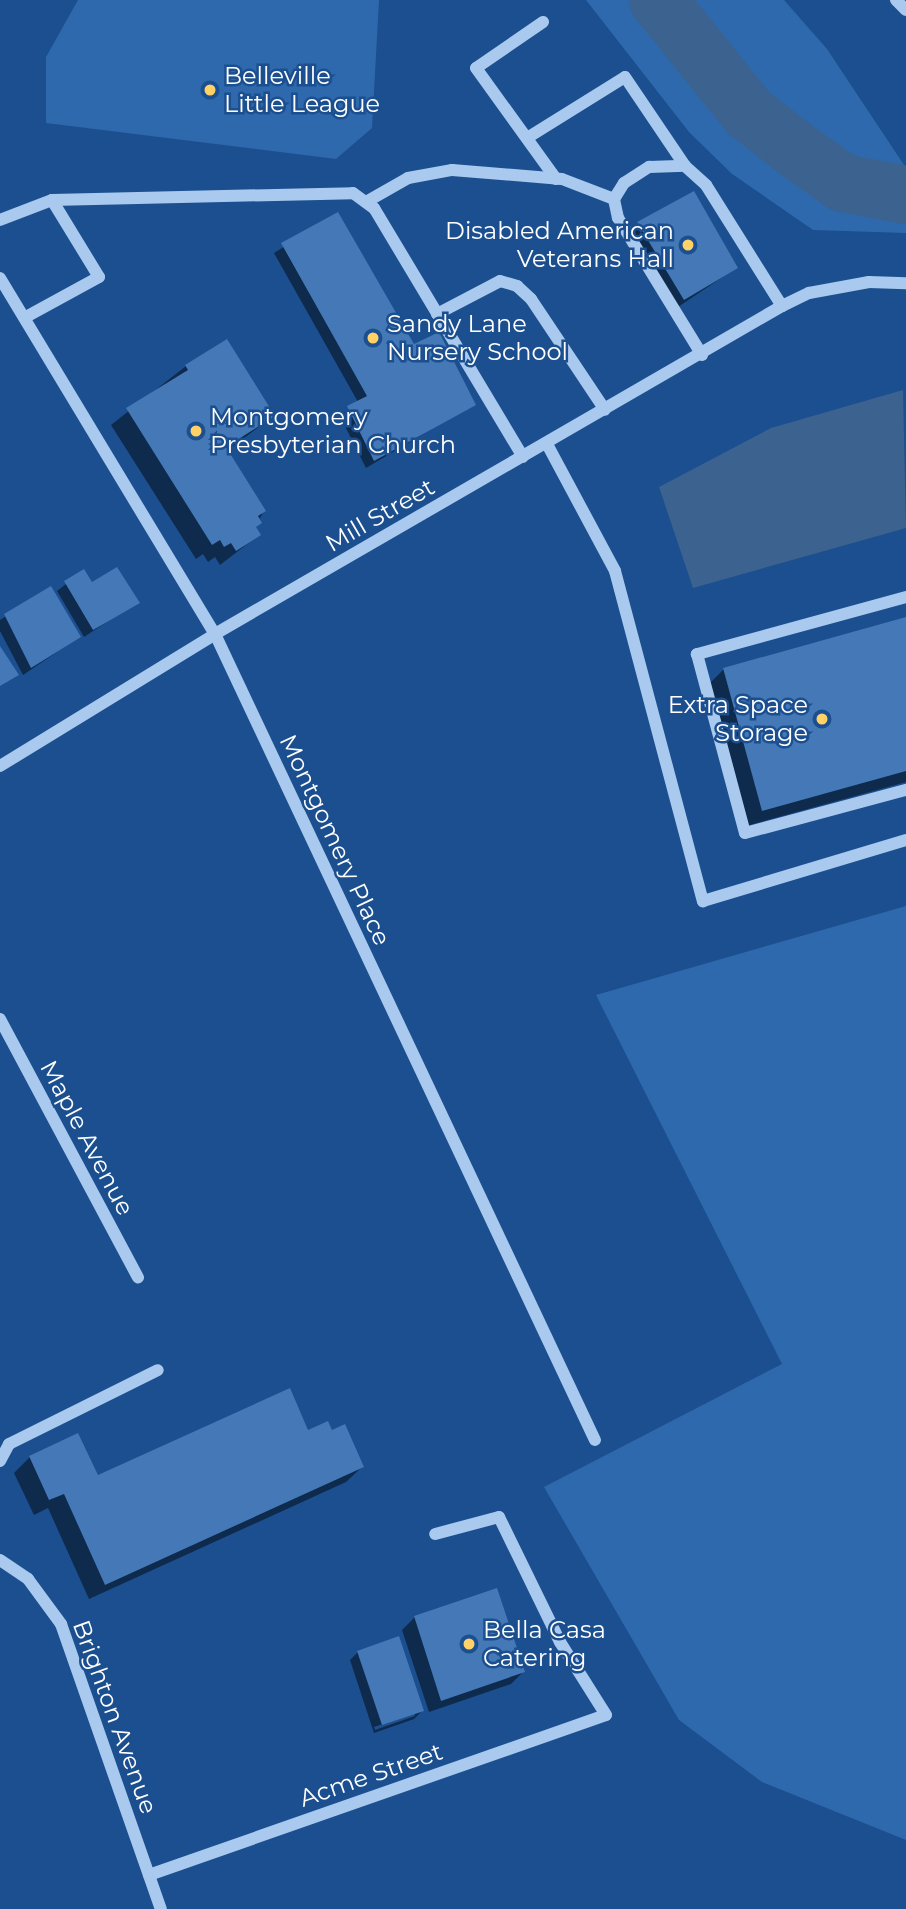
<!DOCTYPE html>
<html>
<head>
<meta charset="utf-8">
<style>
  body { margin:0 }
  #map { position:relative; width:906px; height:1909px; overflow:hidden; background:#1b4f8f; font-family:Montserrat,sans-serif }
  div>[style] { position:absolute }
  .green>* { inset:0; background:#2e69ad }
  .water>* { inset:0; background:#3c6290 }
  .shadow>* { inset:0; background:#0007 }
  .river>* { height:58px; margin:-29px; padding:0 29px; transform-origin:29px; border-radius:29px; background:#3c6290 }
  .building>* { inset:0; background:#4478b7 }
  .minor>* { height:12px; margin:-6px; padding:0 6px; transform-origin:6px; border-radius:6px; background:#a9c9ee }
  .dots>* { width:19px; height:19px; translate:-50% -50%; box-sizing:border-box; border:4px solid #1b4f8f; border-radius:50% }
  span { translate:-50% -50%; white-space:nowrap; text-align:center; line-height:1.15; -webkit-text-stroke:5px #1b4f8f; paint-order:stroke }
  .poi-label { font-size:24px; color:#fff }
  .left { translate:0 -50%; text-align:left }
  .right { translate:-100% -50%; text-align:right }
  .street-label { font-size:24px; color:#fff }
</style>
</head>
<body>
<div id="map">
  <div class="green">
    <div style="clip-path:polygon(78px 0,379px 0,372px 128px,336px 159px,46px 123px,46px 57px)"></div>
    <div style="clip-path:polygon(586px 0,784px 0,827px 49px,906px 168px,906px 233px,813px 230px,732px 174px,689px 132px)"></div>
    <div style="clip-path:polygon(906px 906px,906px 1840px,762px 1782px,679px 1720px,544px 1487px,782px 1364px,596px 995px)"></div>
  </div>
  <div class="water">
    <div style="clip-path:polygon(903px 390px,906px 528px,693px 588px,659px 487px,771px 428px)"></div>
  </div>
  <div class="shadow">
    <div style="clip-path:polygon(694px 193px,736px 268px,672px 311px,626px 236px,638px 224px)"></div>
    <div style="clip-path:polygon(337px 214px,414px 346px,474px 404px,366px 468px,340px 416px,358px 402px,274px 253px)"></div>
    <div style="clip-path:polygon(226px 341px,273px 416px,227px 451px,264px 511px,255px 527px,259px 535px,220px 565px,215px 557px,208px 562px,203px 554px,196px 559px,111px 425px,186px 366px)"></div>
    <div style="clip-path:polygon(83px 571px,92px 584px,137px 602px,84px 637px,57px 591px)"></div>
    <div style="clip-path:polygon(50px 589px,79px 637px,23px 675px,0 631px,0 620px)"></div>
    <div style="clip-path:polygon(906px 619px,906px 782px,746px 826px,708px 685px,724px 669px)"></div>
    <div style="clip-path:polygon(307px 1432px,331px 1433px,362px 1467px,346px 1482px,89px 1599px,48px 1508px,34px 1515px,14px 1473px,30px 1457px,97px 1478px)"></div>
    <div style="clip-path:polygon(415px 1617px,523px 1672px,511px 1684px,429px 1712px,402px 1630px)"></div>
    <div style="clip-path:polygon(evenodd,358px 1652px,422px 1711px,414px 1719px,374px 1733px,350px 1660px,358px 1652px,415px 1713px,415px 1716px,375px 1730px,374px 1727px,415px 1713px)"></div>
  </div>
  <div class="river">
    <div style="left:658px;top:0;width:145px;rotate:51.2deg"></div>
    <div style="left:749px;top:113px;width:58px;rotate:38deg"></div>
    <div style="left:795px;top:149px;width:59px;rotate:35.3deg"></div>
    <div style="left:843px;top:183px;width:64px;rotate:10.8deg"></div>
  </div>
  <div class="building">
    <div style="clip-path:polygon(694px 191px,738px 268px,684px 300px,637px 222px)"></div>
    <div style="clip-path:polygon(338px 212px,414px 344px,439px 332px,476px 405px,374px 461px,347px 406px,367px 396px,281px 243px)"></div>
    <div style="clip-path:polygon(227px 339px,275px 416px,226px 447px,266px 511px,258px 516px,262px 523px,256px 527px,261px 535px,236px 551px,231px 543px,224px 547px,220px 540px,212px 545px,126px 408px,188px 370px,185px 365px)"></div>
    <div style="clip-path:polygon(117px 567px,140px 603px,93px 630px,64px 581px,84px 569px,92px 582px)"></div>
    <div style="clip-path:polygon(51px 586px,81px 637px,31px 668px,4px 614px)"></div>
    <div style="clip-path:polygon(906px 617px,906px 771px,762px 811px,723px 668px)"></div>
    <div style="clip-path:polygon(0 646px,19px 675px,0 686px)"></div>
    <div style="clip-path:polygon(290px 1388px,308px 1430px,328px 1421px,332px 1430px,345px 1424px,364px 1467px,105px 1585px,64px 1494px,49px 1500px,29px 1456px,78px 1433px,98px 1475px)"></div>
    <div style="clip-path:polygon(497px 1588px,525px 1672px,441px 1701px,414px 1616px)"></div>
    <div style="clip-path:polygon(399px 1636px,424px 1711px,382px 1725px,357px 1651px)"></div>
  </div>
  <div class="minor">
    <div style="left:896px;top:0;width:14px;rotate:45deg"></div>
    <div style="left:543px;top:22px;width:81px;rotate:145.5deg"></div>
    <div style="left:476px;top:68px;width:137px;rotate:54.2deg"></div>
    <div style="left:527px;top:138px;width:115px;rotate:-31.9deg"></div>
    <div style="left:625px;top:77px;width:107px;rotate:56deg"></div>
    <div style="left:52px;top:200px;width:301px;rotate:-1.3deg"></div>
    <div style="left:353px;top:193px;width:26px;rotate:36deg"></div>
    <div style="left:374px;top:208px;width:290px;rotate:59.1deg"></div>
    <div style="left:366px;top:202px;width:48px;rotate:-29.7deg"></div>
    <div style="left:408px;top:178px;width:45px;rotate:-10.3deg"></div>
    <div style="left:452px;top:170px;width:110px;rotate:4.7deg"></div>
    <div style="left:562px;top:179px;width:56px;rotate:21deg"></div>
    <div style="left:0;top:220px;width:56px;rotate:-21deg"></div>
    <div style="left:52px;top:200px;width:90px;rotate:58.6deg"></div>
    <div style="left:99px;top:277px;width:85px;rotate:151.3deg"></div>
    <div style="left:0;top:278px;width:416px;rotate:58.9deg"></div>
    <div style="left:215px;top:634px;width:891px;rotate:64.76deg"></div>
    <div style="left:437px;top:314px;width:71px;rotate:-27.6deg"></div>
    <div style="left:500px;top:281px;width:18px;rotate:16deg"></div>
    <div style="left:517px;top:286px;width:19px;rotate:43deg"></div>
    <div style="left:531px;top:299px;width:133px;rotate:56.3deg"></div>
    <div style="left:702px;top:355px;width:161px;rotate:-121.5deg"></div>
    <div style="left:618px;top:218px;width:19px;rotate:-102deg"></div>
    <div style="left:614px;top:199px;width:19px;rotate:-58deg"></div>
    <div style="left:624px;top:183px;width:30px;rotate:-33deg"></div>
    <div style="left:649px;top:167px;width:36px;rotate:-2deg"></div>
    <div style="left:685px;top:166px;width:28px;rotate:42deg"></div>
    <div style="left:706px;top:185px;width:143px;rotate:57.9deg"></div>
    <div style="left:547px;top:444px;width:144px;rotate:61.8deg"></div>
    <div style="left:615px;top:571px;width:342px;rotate:75.1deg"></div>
    <div style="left:703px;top:901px;width:212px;rotate:-16.7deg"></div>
    <div style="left:906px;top:597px;width:217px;rotate:164.7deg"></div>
    <div style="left:697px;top:654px;width:185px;rotate:75deg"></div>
    <div style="left:745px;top:833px;width:167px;rotate:-15deg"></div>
    <div style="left:0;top:766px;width:252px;rotate:-31.5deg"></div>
    <div style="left:215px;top:634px;width:655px;rotate:-30.05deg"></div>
    <div style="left:782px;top:306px;width:30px;rotate:-26deg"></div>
    <div style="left:809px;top:293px;width:61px;rotate:-10.4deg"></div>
    <div style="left:869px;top:282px;width:37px;rotate:2deg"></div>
    <div style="left:0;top:1019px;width:293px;rotate:61.9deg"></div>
    <div style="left:0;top:1461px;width:19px;rotate:-62deg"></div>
    <div style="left:9px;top:1444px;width:166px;rotate:-26.4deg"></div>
    <div style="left:0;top:1560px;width:34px;rotate:34deg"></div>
    <div style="left:28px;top:1579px;width:56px;rotate:53.7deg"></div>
    <div style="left:61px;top:1624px;width:302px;rotate:70.7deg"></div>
    <div style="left:149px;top:1875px;width:484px;rotate:-19.3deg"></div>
    <div style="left:606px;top:1715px;width:86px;rotate:-122.2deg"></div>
    <div style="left:560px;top:1642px;width:139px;rotate:-116deg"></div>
    <div style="left:499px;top:1517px;width:66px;rotate:165.1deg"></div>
  </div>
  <div class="dots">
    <div style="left:210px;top:90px;background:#ffd166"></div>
    <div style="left:688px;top:245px;background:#ffd166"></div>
    <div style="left:373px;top:338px;background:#ffd166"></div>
    <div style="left:196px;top:431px;background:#ffd166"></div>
    <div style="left:822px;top:719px;background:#ffd166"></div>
    <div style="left:469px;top:1644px;background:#ffd166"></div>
  </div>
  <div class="poi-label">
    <span class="left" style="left:224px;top:90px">Belleville<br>Little League</span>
    <span class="right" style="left:674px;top:245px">Disabled American<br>Veterans Hall</span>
    <span class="left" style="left:387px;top:338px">Sandy Lane<br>Nursery School</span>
    <span class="left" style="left:210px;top:431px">Montgomery<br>Presbyterian Church</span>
    <span class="right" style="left:808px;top:719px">Extra Space<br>Storage</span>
    <span class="left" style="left:483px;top:1644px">Bella Casa<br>Catering</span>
  </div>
  <div class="street-label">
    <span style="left:380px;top:515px;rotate:-30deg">Mill Street</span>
    <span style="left:335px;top:840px;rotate:65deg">Montgomery Place</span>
    <span style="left:87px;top:1138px;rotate:62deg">Maple Avenue</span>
    <span style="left:115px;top:1717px;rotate:70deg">Brighton Avenue</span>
    <span style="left:371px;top:1775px;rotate:-19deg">Acme Street</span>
  </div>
</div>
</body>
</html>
